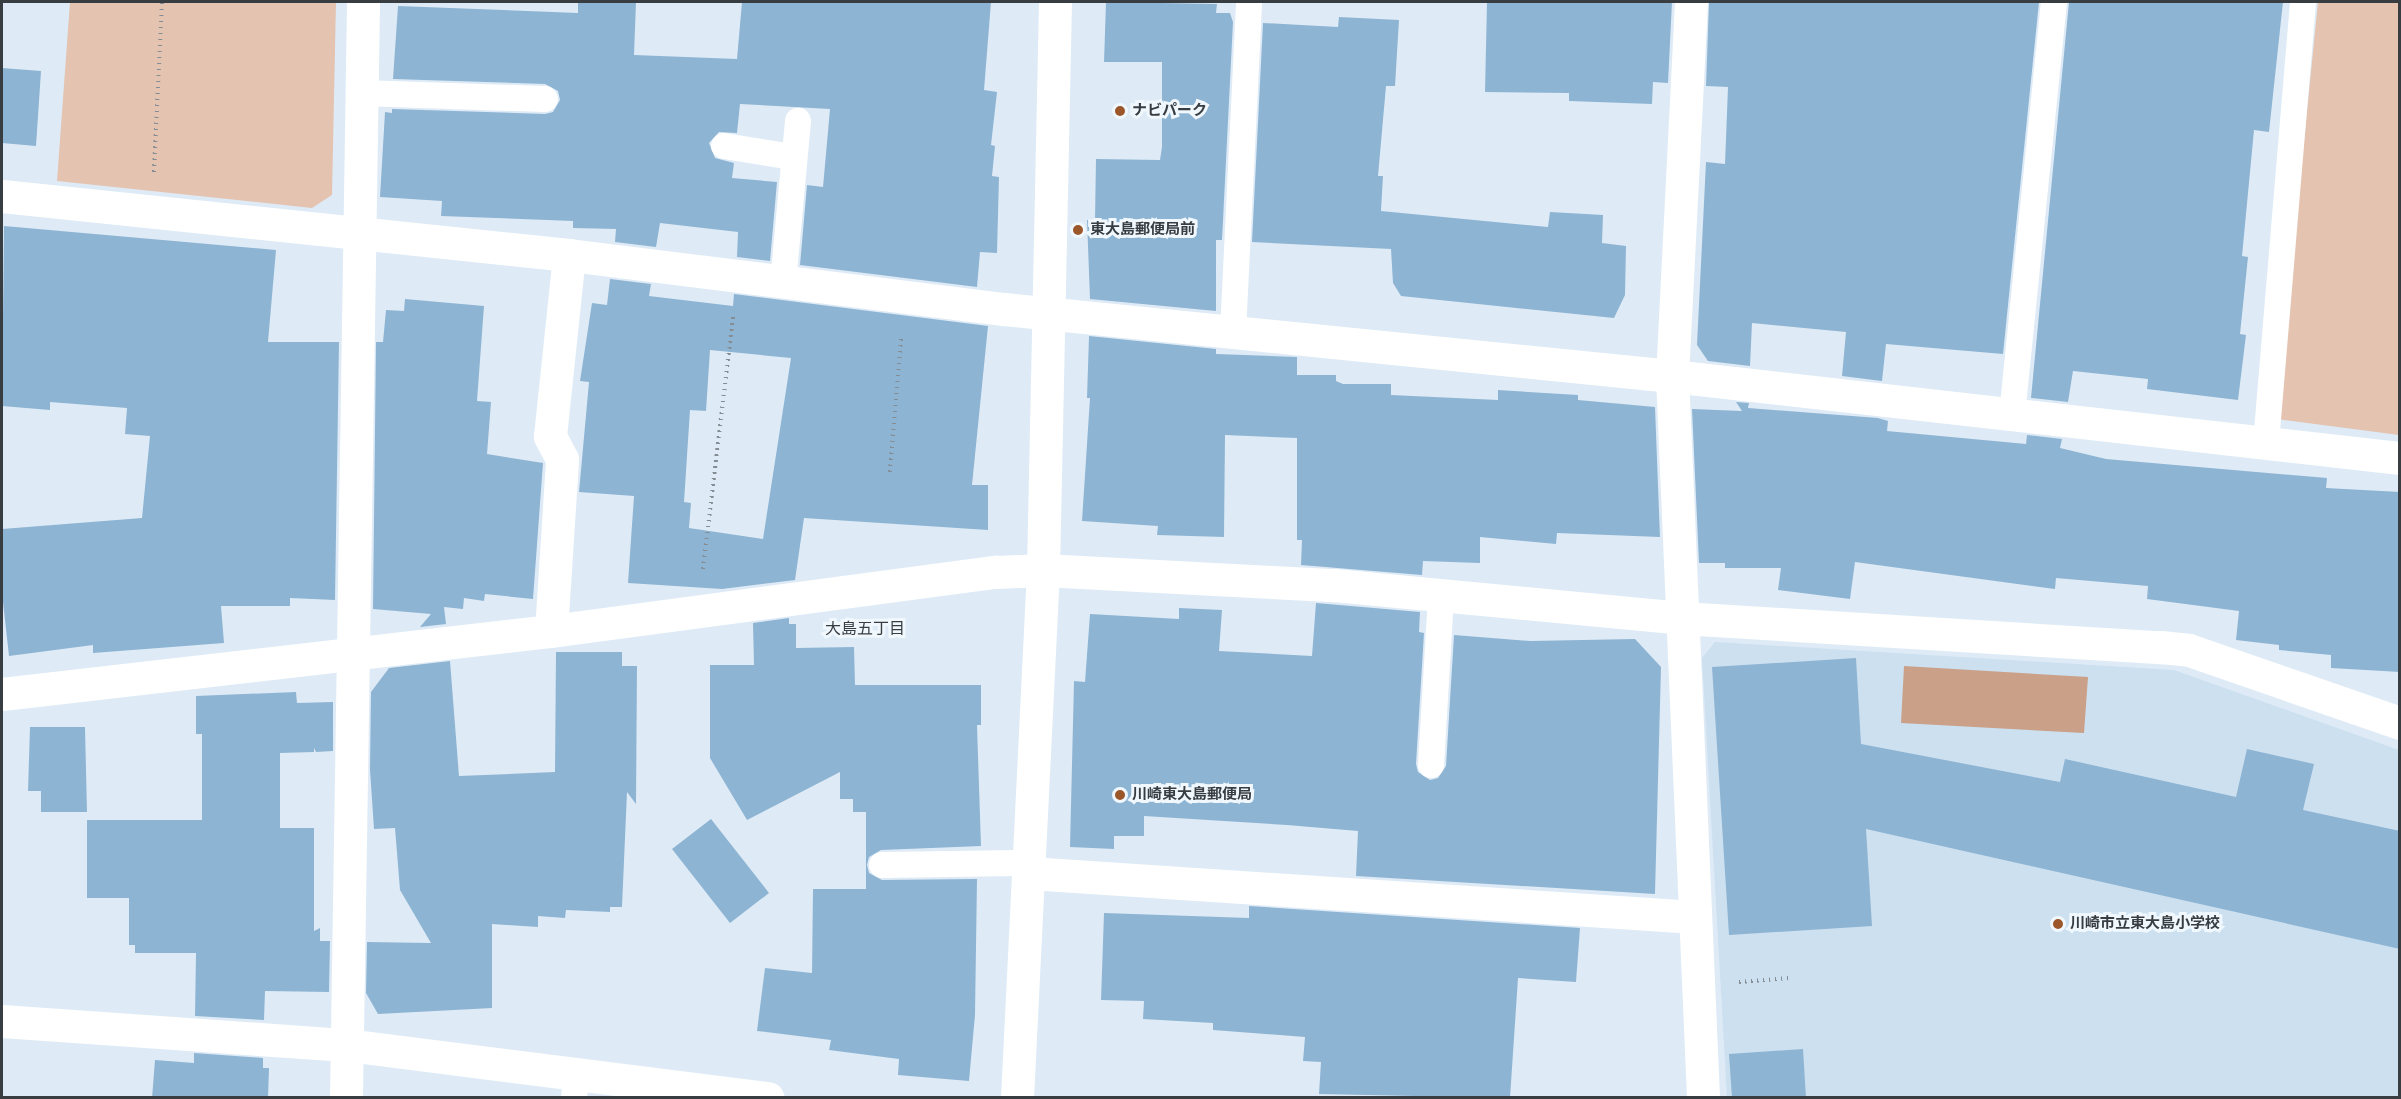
<!DOCTYPE html>
<html>
<head>
<meta charset="utf-8">
<style>
  body { margin:0 }
  #map { position:relative; width:2401px; height:1099px; overflow:hidden; background:#deebf6; font-family:"Work Sans","Noto Sans JP",sans-serif }
  div>[style] { position:absolute }
  .built>* { inset:0; background:#cce0f0 }
  .green>* { inset:0; background:#e4c3b1 }
  .water>* { inset:0; background:#caa088 }
  .building>* { inset:0; background:#8eb4d3 }
  .path>* { height:4px; margin-top:-2px; transform-origin:0; background:repeating-linear-gradient(90deg,#848c94 0 1.5px,transparent 0 6px) }
  .service>* { height:26px; margin:-13px; padding:0 13px; transform-origin:13px; border-radius:13px; background:#fff }
  .minor>* { height:33px; margin:-16.5px; padding:0 16.5px; transform-origin:16.5px; border-radius:16.5px; background:#fff }
  .tertiary>* { height:33px; margin:-16.5px; padding:0 16.5px; transform-origin:16.5px; border-radius:16.5px; background:#fff }
  .dots>* { width:16px; height:16px; translate:-50% -50%; box-sizing:border-box; border:3px solid #f0f8fe; border-radius:50% }
  span { translate:-50% -50%; white-space:nowrap; text-align:center; line-height:1.15; -webkit-text-stroke:6px #f0f8fe; paint-order:stroke }
  .poi-label { font-size:15px; color:#383d42; font-weight:700 }
  .left { translate:0 -50%; text-align:left }
  .neighbourhood-label { font-size:16px; color:#383d42 }
  .frame { position:absolute; inset:0; border:3px solid #383d42; pointer-events:none }
</style>
</head>
<body>
<div id="map">
  <div class="built">
    <div style="clip-path:polygon(1715px 642px,2174px 670px,2399px 750px,2399px 1097px,1727px 1097px,1702px 658px)"></div>
  </div>
  <div class="green">
    <div style="clip-path:polygon(70px 2px,336px 2px,332px 195px,312px 208px,57px 181px)"></div>
    <div style="clip-path:polygon(2318px 2px,2399px 2px,2399px 435px,2276px 419px)"></div>
  </div>
  <div class="water">
    <div style="clip-path:polygon(1904px 666px,2088px 677px,2084px 733px,1901px 723px)"></div>
  </div>
  <div class="building">
    <div style="clip-path:polygon(578px 2px,636px 2px,634px 55px,737px 59px,742px 2px,991px 2px,984px 90px,997px 92px,991px 145px,995px 146px,992px 176px,999px 177px,997px 253px,980px 252px,977px 287px,800px 265px,807px 185px,823px 187px,830px 109px,740px 104px,737px 133px,719px 132px,709px 143px,715px 158px,734px 163px,732px 178px,777px 182px,770px 261px,737px 257px,738px 232px,660px 223px,656px 247px,615px 242px,616px 229px,573px 228px,573px 221px,441px 216px,442px 201px,380px 197px,385px 112px,392px 113px,392px 109px,545px 114px,553px 112px,560px 100px,558px 91px,545px 84px,393px 79px,398px 6px,578px 13px)"></div>
    <div style="clip-path:polygon(1106px 2px,1217px 4px,1216px 13px,1230px 13px,1233px 22px,1222px 240px,1216px 240px,1216px 311px,1090px 299px,1087px 220px,1095px 220px,1096px 159px,1160px 160px,1162px 147px,1162px 62px,1104px 62px)"></div>
    <div style="clip-path:polygon(1487px 2px,1672px 2px,1668px 83px,1653px 82px,1652px 104px,1569px 101px,1569px 93px,1485px 92px)"></div>
    <div style="clip-path:polygon(1709px 2px,2039px 2px,2003px 354px,1886px 344px,1882px 381px,1842px 376px,1846px 332px,1752px 323px,1750px 366px,1708px 361px,1697px 345px,1706px 162px,1725px 164px,1728px 87px,1706px 86px)"></div>
    <div style="clip-path:polygon(2069px 2px,2283px 2px,2269px 132px,2254px 130px,2242px 256px,2248px 257px,2240px 334px,2246px 335px,2238px 400px,2147px 389px,2148px 379px,2073px 371px,2068px 402px,2031px 398px)"></div>
    <div style="clip-path:polygon(1339px 17px,1399px 20px,1395px 86px,1386px 86px,1378px 176px,1383px 176px,1381px 211px,1548px 227px,1550px 212px,1603px 215px,1602px 243px,1626px 246px,1625px 295px,1614px 318px,1401px 296px,1393px 283px,1391px 249px,1252px 242px,1263px 23px,1338px 27px)"></div>
    <div style="clip-path:polygon(2px 68px,41px 71px,36px 146px,2px 143px)"></div>
    <div style="clip-path:polygon(4px 226px,276px 250px,268px 342px,339px 342px,335px 600px,290px 598px,290px 606px,221px 606px,224px 643px,93px 653px,93px 645px,9px 656px,2px 593px,2px 529px,142px 518px,150px 436px,125px 434px,127px 408px,50px 402px,50px 410px,2px 406px)"></div>
    <div style="clip-path:polygon(evenodd,610px 279px,651px 284px,649px 296px,733px 306px,734px 294px,988px 326px,972px 485px,988px 485px,988px 530px,804px 518px,795px 580px,722px 589px,628px 583px,634px 496px,579px 492px,589px 382px,580px 381px,592px 303px,607px 305px,610px 279px,710px 350px,791px 358px,763px 539px,689px 528px,691px 503px,684px 502px,690px 410px,706px 411px,710px 350px)"></div>
    <div style="clip-path:polygon(405px 299px,484px 306px,477px 401px,491px 402px,487px 454px,543px 463px,533px 599px,485px 594px,484px 601px,464px 598px,463px 609px,444px 607px,446px 624px,420px 627px,431px 614px,373px 609px,376px 342px,383px 342px,386px 310px,404px 311px)"></div>
    <div style="clip-path:polygon(1089px 336px,1216px 349px,1216px 354px,1297px 357px,1297px 375px,1336px 375px,1336px 381px,1343px 384px,1391px 384px,1391px 395px,1498px 400px,1498px 390px,1578px 395px,1578px 400px,1655px 407px,1660px 537px,1557px 533px,1556px 544px,1480px 537px,1480px 563px,1423px 561px,1422px 575px,1301px 565px,1302px 540px,1297px 540px,1297px 438px,1225px 435px,1224px 537px,1157px 535px,1158px 526px,1082px 521px,1090px 398px,1087px 398px)"></div>
    <div style="clip-path:polygon(1736px 402px,1749px 403px,1748px 408px,1878px 418px,1888px 421px,1887px 431px,2026px 444px,2027px 435px,2062px 439px,2060px 448px,2106px 459px,2327px 478px,2326px 488px,2400px 492px,2400px 672px,2331px 668px,2331px 655px,2279px 650px,2279px 645px,2236px 640px,2239px 611px,2147px 599px,2148px 586px,2056px 578px,2055px 589px,1855px 562px,1850px 599px,1778px 590px,1781px 568px,1725px 568px,1725px 563px,1699px 563px,1692px 409px,1742px 411px)"></div>
    <div style="clip-path:polygon(1316px 603px,1420px 612px,1419px 632px,1424px 633px,1416px 764px,1418px 772px,1430px 780px,1438px 778px,1446px 766px,1454px 635px,1530px 641px,1635px 639px,1661px 667px,1655px 894px,1356px 876px,1358px 831px,1287px 825px,1144px 816px,1144px 836px,1114px 836px,1114px 849px,1070px 847px,1074px 681px,1085px 682px,1090px 614px,1179px 619px,1179px 608px,1222px 610px,1219px 651px,1312px 656px)"></div>
    <div style="clip-path:polygon(789px 618px,789px 624px,796px 624px,796px 648px,854px 647px,855px 685px,981px 685px,981px 725px,977px 725px,981px 846px,881px 850px,869px 857px,867px 865px,869px 873px,882px 880px,977px 879px,975px 1015px,969px 1081px,898px 1075px,899px 1059px,829px 1050px,831px 1040px,757px 1031px,765px 968px,812px 973px,813px 889px,866px 889px,866px 812px,853px 812px,853px 799px,840px 799px,840px 772px,747px 820px,710px 758px,710px 665px,754px 665px,753px 623px)"></div>
    <div style="clip-path:polygon(556px 652px,622px 652px,622px 666px,637px 666px,636px 804px,627px 792px,622px 907px,610px 907px,610px 912px,566px 910px,565px 918px,538px 916px,538px 927px,492px 924px,492px 1008px,378px 1014px,366px 993px,367px 942px,431px 943px,400px 890px,395px 828px,374px 829px,370px 770px,371px 692px,389px 668px,450px 661px,459px 776px,555px 772px)"></div>
    <div style="clip-path:polygon(1856px 658px,1861px 744px,2060px 782px,2065px 759px,2236px 797px,2247px 749px,2314px 764px,2303px 810px,2400px 831px,2400px 949px,1866px 829px,1872px 926px,1729px 935px,1712px 667px)"></div>
    <div style="clip-path:polygon(296px 692px,297px 703px,333px 702px,333px 751px,316px 752px,314px 748px,314px 752px,280px 753px,280px 828px,314px 828px,314px 931px,320px 928px,320px 941px,330px 941px,329px 992px,265px 991px,264px 1020px,195px 1016px,196px 953px,135px 953px,135px 945px,129px 945px,129px 898px,87px 898px,87px 820px,202px 820px,202px 734px,196px 734px,196px 696px)"></div>
    <div style="clip-path:polygon(30px 727px,85px 727px,87px 812px,41px 812px,41px 791px,28px 791px)"></div>
    <div style="clip-path:polygon(711px 819px,769px 893px,730px 923px,672px 849px)"></div>
    <div style="clip-path:polygon(1249px 906px,1580px 928px,1576px 982px,1518px 978px,1510px 1098px,1319px 1094px,1321px 1062px,1303px 1061px,1305px 1037px,1213px 1030px,1213px 1023px,1143px 1019px,1144px 1001px,1101px 1000px,1104px 913px,1249px 918px)"></div>
    <div style="clip-path:polygon(1803px 1049px,1806px 1098px,1732px 1098px,1729px 1054px)"></div>
    <div style="clip-path:polygon(194px 1053px,263px 1058px,263px 1068px,269px 1068px,268px 1098px,152px 1098px,155px 1060px,194px 1063px)"></div>
  </div>
  <div class="path">
    <div style="left:154px;top:172px;width:170px;rotate:-87.3deg"></div>
    <div style="left:890px;top:472px;width:134px;rotate:-85.3deg"></div>
    <div style="left:703px;top:569px;width:254px;rotate:-83.2deg"></div>
    <div style="left:1739px;top:982px;width:50px;rotate:-4.6deg"></div>
  </div>
  <div class="service">
    <div style="left:362px;top:93px;width:183px;rotate:1.9deg"></div>
    <div style="left:724px;top:146px;width:70px;rotate:9.1deg"></div>
    <div style="left:783px;top:283px;width:163px;rotate:-84.7deg"></div>
    <div style="left:1233px;top:332px;width:330px;rotate:-87.2deg"></div>
    <div style="left:2012px;top:415px;width:415px;rotate:-84.2deg"></div>
    <div style="left:2266px;top:443px;width:443px;rotate:-85.2deg"></div>
    <div style="left:1431px;top:765px;width:170px;rotate:-86.6deg"></div>
    <div style="left:882px;top:865px;width:147px;rotate:-0.8deg"></div>
    <div style="left:574px;top:1098px;width:25px;rotate:-85deg"></div>
  </div>
  <div class="minor">
    <div style="left:1691px;top:2px;width:374px;rotate:92.9deg"></div>
    <div style="left:1672px;top:376px;width:723px;rotate:87.54deg"></div>
    <div style="left:2px;top:196px;width:570px;rotate:5.94deg"></div>
    <div style="left:569px;top:255px;width:438px;rotate:7.1deg"></div>
    <div style="left:1004px;top:309px;width:671px;rotate:5.73deg"></div>
    <div style="left:1672px;top:376px;width:733px;rotate:6.43deg"></div>
    <div style="left:551px;top:631px;width:172px;rotate:-86.3deg"></div>
    <div style="left:562px;top:459px;width:26px;rotate:-118deg"></div>
    <div style="left:550px;top:436px;width:182px;rotate:-84deg"></div>
    <div style="left:2px;top:694px;width:553px;rotate:-6.55deg"></div>
    <div style="left:551px;top:631px;width:449px;rotate:-7.6deg"></div>
    <div style="left:996px;top:572px;width:47px;rotate:-2.4deg"></div>
    <div style="left:1043px;top:570px;width:291px;rotate:3deg"></div>
    <div style="left:1334px;top:585px;width:349px;rotate:5.4deg"></div>
    <div style="left:1681px;top:618px;width:481px;rotate:3.5deg"></div>
    <div style="left:2161px;top:647px;width:28px;rotate:6deg"></div>
    <div style="left:2189px;top:650px;width:223px;rotate:19.1deg"></div>
    <div style="left:1029px;top:873px;width:667px;rotate:3.78deg"></div>
    <div style="left:346px;top:1098px;width:1096px;rotate:-89.11deg"></div>
  </div>
  <div class="tertiary">
    <div style="left:2px;top:1021px;width:346px;rotate:4deg"></div>
    <div style="left:347px;top:1045px;width:424px;rotate:7.2deg"></div>
    <div style="left:1017px;top:1098px;width:529px;rotate:-87.18deg"></div>
    <div style="left:1043px;top:570px;width:568px;rotate:-88.79deg"></div>
  </div>
  <div class="dots">
    <div style="left:1120px;top:111px;background:#9b572a"></div>
    <div style="left:1078px;top:230px;background:#9b572a"></div>
    <div style="left:1120px;top:795px;background:#9b572a"></div>
    <div style="left:2058px;top:924px;background:#9b572a"></div>
  </div>
  <div class="poi-label">
    <span class="left" style="left:1132px;top:111px">ナビパーク</span>
    <span class="left" style="left:1090px;top:230px">東大島郵便局前</span>
    <span class="left" style="left:1132px;top:795px">川崎東大島郵便局</span>
    <span class="left" style="left:2070px;top:924px">川崎市立東大島小学校</span>
  </div>
  <div class="neighbourhood-label">
    <span style="left:865px;top:629px">大島五丁目</span>
  </div>
  <div class="frame"></div>
</div>
</body>
</html>
